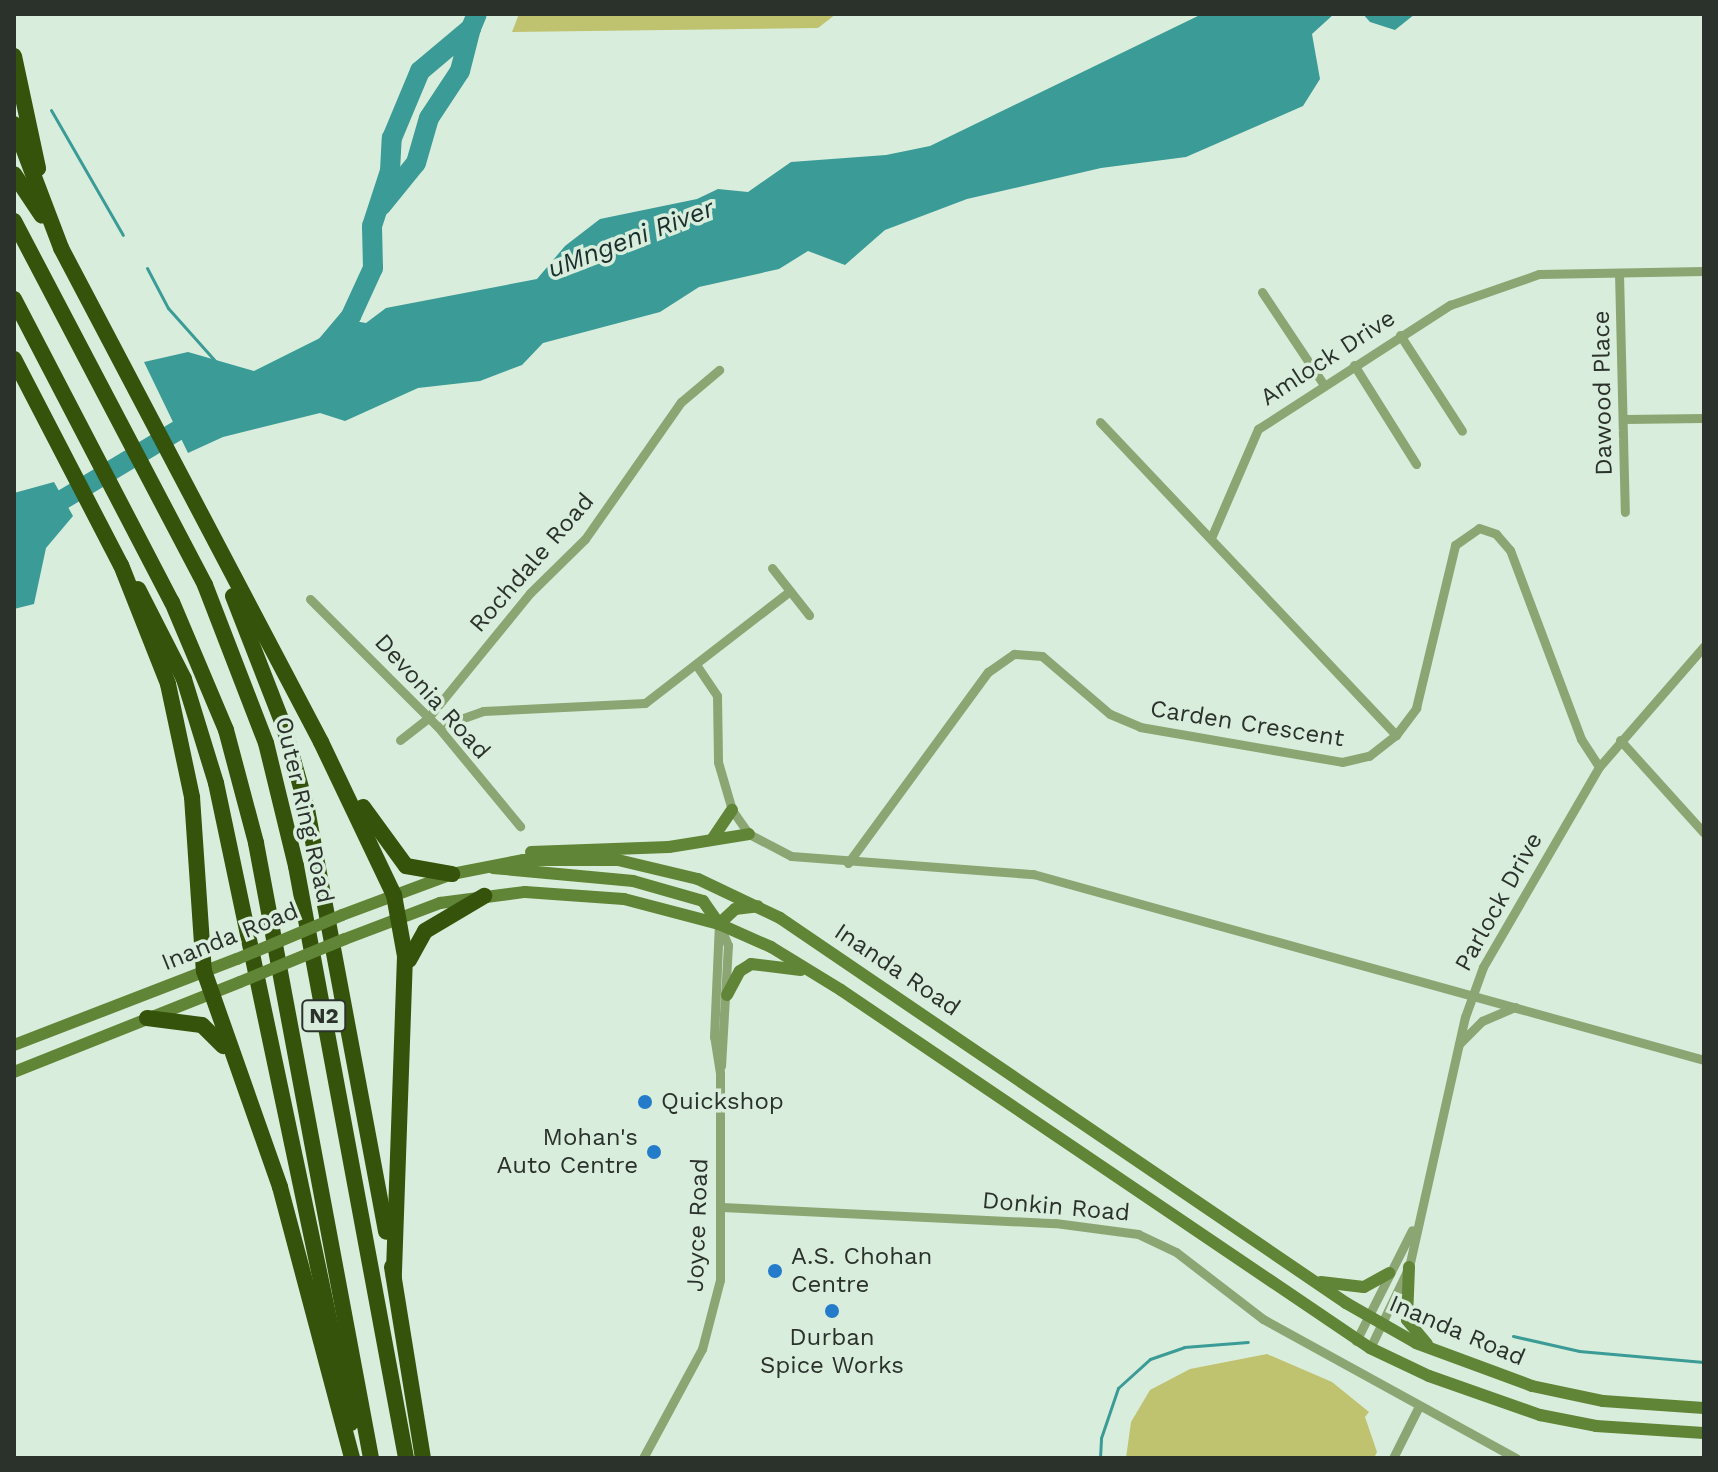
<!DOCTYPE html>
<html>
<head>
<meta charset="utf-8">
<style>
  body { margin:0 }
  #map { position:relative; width:1718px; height:1472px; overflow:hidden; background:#d9eddc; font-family:"Work Sans",sans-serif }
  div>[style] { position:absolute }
  .green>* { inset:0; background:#bfc26e }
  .water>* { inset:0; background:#3b9b96 }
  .stream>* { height:3px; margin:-1.5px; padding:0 1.5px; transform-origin:1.5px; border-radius:1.5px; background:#3b9b96 }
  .river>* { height:20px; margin:-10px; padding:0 10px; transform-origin:10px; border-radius:10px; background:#3b9b96 }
  .street>* { height:9px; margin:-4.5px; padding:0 4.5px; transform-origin:4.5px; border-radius:4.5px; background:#8ca673 }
  .secondary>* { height:12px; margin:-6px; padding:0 6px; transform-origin:6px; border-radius:6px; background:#608536 }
  .highway>* { height:16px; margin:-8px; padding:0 8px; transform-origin:8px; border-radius:8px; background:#35530a }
  .secondary-bridge>* { height:12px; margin:-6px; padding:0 6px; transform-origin:6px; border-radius:6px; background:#608536 }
  .dots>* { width:22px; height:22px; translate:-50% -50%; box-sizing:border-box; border:4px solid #d9eddc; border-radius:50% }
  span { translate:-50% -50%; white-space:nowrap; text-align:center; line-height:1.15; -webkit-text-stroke:7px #d9eddc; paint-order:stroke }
  .shield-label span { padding:2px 6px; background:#d9eddc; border:2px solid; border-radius:6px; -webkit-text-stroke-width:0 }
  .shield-label { font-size:22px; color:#2b322c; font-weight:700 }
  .street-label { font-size:24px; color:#2b322c }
  .poi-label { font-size:24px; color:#2b322c }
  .left { translate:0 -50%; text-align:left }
  .right { translate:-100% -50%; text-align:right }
  .water-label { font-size:26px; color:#1a302f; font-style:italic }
  .frame { position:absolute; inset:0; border:16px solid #2b322c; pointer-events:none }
</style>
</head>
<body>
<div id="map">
  <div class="green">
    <div style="clip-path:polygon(519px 14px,836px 14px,818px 28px,512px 32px)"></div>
    <div style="clip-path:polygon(1267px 1354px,1332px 1382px,1369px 1412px,1365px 1417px,1377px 1452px,1374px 1458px,1126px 1458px,1131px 1422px,1150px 1390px,1190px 1369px)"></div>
  </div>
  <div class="water">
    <div style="clip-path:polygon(1202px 14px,1334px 14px,1312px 34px,1320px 79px,1303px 106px,1186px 157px,1101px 168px,967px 199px,885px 230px,845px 265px,808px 251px,779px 269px,699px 287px,660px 312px,543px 343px,522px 365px,480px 381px,418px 388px,345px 421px,320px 413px,223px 437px,188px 453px,144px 362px,188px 352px,254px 371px,354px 321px,366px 323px,386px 308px,537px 279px,565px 246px,600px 219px,697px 199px,718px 189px,748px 192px,791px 162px,886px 155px,930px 146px)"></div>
    <div style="clip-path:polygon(1363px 14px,1415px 14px,1395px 30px,1370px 22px)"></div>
    <div style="clip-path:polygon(54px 482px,73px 516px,46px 548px,34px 604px,14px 609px,14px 493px)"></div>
  </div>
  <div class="stream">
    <div style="left:51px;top:110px;width:144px;rotate:60.1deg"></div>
    <div style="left:147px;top:268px;width:45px;rotate:62.3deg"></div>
    <div style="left:168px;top:308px;width:74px;rotate:48.3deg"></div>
    <div style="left:1513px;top:1336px;width:68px;rotate:12.8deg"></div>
    <div style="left:1579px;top:1351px;width:125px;rotate:5deg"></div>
    <div style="left:1100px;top:1458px;width:20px;rotate:-87deg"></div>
    <div style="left:1101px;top:1438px;width:53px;rotate:-71.2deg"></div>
    <div style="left:1118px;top:1388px;width:43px;rotate:-42.2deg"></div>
    <div style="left:1150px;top:1359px;width:36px;rotate:-19deg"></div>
    <div style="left:1184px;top:1347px;width:64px;rotate:-4.5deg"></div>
  </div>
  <div class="river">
    <div style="left:381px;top:206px;width:55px;rotate:-50.9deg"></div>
    <div style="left:416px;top:163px;width:47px;rotate:-73.9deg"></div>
    <div style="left:429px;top:118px;width:56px;rotate:-56.6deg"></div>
    <div style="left:460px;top:71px;width:44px;rotate:-75.7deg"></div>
    <div style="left:326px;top:346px;width:39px;rotate:-50deg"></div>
    <div style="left:351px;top:316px;width:53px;rotate:-65.4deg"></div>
    <div style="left:373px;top:268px;width:42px;rotate:-91.4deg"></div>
    <div style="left:372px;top:226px;width:58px;rotate:-71.9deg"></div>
    <div style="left:390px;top:171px;width:33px;rotate:-87deg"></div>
    <div style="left:392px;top:138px;width:73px;rotate:-67.3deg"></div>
    <div style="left:420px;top:71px;width:67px;rotate:-40.1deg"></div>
    <div style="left:471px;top:28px;width:15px;rotate:-67deg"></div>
    <div style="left:14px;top:548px;width:57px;rotate:-47.9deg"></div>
    <div style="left:52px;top:506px;width:173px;rotate:-31deg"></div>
  </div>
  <div class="street">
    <div style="left:1619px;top:273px;width:239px;rotate:88.6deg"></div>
    <div style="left:1262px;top:292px;width:112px;rotate:56.3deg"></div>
    <div style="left:1400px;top:335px;width:114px;rotate:57.1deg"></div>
    <div style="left:1354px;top:365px;width:117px;rotate:57.9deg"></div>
    <div style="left:1625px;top:419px;width:79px;rotate:-0.7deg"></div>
    <div style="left:1100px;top:422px;width:431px;rotate:46.6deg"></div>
    <div style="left:1211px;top:538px;width:119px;rotate:-66.7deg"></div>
    <div style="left:1258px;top:429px;width:229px;rotate:-32.9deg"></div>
    <div style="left:1450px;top:305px;width:94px;rotate:-19.2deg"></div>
    <div style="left:1539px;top:274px;width:165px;rotate:-1deg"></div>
    <div style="left:772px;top:568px;width:60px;rotate:51.8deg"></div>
    <div style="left:310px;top:599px;width:181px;rotate:45deg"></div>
    <div style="left:438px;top:727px;width:129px;rotate:50.4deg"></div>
    <div style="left:697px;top:666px;width:36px;rotate:56deg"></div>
    <div style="left:717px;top:696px;width:66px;rotate:89.1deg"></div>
    <div style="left:718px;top:762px;width:50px;rotate:73.7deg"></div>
    <div style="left:732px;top:810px;width:29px;rotate:55deg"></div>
    <div style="left:749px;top:834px;width:47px;rotate:27.6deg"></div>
    <div style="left:791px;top:856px;width:243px;rotate:4.3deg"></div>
    <div style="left:1033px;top:874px;width:696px;rotate:15.49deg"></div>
    <div style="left:438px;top:727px;width:48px;rotate:-19.6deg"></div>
    <div style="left:483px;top:711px;width:162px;rotate:-2.8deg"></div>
    <div style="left:645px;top:703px;width:183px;rotate:-37.7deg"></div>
    <div style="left:400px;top:740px;width:36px;rotate:-38deg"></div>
    <div style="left:428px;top:718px;width:161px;rotate:-50.8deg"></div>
    <div style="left:530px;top:593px;width:77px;rotate:-44.5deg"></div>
    <div style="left:585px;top:539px;width:167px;rotate:-55deg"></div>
    <div style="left:681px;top:402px;width:50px;rotate:-40.1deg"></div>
    <div style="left:1620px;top:740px;width:125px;rotate:47.9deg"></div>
    <div style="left:848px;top:863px;width:237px;rotate:-53.8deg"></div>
    <div style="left:988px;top:672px;width:32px;rotate:-35deg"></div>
    <div style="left:1014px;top:654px;width:28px;rotate:4deg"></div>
    <div style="left:1042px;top:656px;width:89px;rotate:40.5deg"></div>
    <div style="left:1110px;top:714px;width:33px;rotate:23deg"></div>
    <div style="left:1140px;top:727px;width:205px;rotate:9.8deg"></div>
    <div style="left:1342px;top:762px;width:28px;rotate:-13deg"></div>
    <div style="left:1369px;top:756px;width:34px;rotate:-38deg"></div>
    <div style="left:1396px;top:735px;width:34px;rotate:-53deg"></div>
    <div style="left:1416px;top:708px;width:168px;rotate:-76.5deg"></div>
    <div style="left:1455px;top:545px;width:29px;rotate:-35deg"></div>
    <div style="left:1479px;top:528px;width:18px;rotate:19deg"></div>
    <div style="left:1496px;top:534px;width:21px;rotate:49deg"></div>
    <div style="left:1510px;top:550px;width:202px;rotate:69.4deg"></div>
    <div style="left:1581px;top:739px;width:33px;rotate:57deg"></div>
    <div style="left:719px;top:924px;width:23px;rotate:67deg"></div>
    <div style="left:728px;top:945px;width:121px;rotate:93.3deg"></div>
    <div style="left:1459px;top:1044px;width:33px;rotate:-45deg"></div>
    <div style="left:1482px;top:1021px;width:36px;rotate:-23deg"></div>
    <div style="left:722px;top:1207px;width:333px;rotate:2.8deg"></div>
    <div style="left:1055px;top:1223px;width:84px;rotate:7.5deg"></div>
    <div style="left:1138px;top:1234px;width:42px;rotate:25.3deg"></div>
    <div style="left:1176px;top:1252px;width:110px;rotate:37.6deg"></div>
    <div style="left:1263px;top:1319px;width:289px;rotate:28.8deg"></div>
    <div style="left:1356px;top:1341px;width:124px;rotate:-63.2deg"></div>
    <div style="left:1370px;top:1348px;width:90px;rotate:-64.3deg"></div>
    <div style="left:1409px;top:1267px;width:256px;rotate:-77.4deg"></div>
    <div style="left:1465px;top:1017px;width:53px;rotate:-70.2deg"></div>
    <div style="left:1483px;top:967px;width:231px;rotate:-59.9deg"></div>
    <div style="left:1599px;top:767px;width:160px;rotate:-49deg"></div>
    <div style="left:643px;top:1458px;width:124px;rotate:-61.6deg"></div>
    <div style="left:702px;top:1349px;width:71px;rotate:-75.4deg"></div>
    <div style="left:720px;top:1280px;width:207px;rotate:-90deg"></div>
    <div style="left:720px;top:1073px;width:36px;rotate:-99deg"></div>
    <div style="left:714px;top:1037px;width:113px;rotate:-87.5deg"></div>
    <div style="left:1393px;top:1458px;width:58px;rotate:-63.4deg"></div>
  </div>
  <div class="secondary">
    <div style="left:713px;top:838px;width:34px;rotate:-56deg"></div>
    <div style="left:531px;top:852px;width:138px;rotate:-2.1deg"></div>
    <div style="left:669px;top:847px;width:81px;rotate:-9.2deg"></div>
    <div style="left:493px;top:868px;width:141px;rotate:5.3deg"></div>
    <div style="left:633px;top:881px;width:73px;rotate:15.9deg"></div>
    <div style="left:703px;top:901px;width:28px;rotate:55deg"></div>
    <div style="left:342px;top:915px;width:117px;rotate:-20.4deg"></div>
    <div style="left:452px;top:874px;width:72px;rotate:-11.2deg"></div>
    <div style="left:523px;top:860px;width:95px"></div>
    <div style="left:618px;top:860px;width:82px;rotate:13.4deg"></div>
    <div style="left:698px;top:879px;width:91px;rotate:25.4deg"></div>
    <div style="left:780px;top:918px;width:685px;rotate:34.22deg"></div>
    <div style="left:1346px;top:1303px;width:81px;rotate:29.7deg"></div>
    <div style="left:1416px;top:1343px;width:124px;rotate:20.3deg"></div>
    <div style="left:1532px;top:1386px;width:73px;rotate:11.9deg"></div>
    <div style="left:1603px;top:1401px;width:101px;rotate:4deg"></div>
    <div style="left:719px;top:924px;width:22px;rotate:-43deg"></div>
    <div style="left:735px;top:909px;width:23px;rotate:-7deg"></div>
    <div style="left:345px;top:939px;width:102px;rotate:-20.8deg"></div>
    <div style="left:440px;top:903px;width:86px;rotate:-7.4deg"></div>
    <div style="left:525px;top:892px;width:99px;rotate:4deg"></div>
    <div style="left:624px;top:899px;width:98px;rotate:14.7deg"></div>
    <div style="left:719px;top:924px;width:57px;rotate:23.9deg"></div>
    <div style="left:771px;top:947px;width:82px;rotate:31.6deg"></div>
    <div style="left:841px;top:990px;width:639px;rotate:34.09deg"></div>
    <div style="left:1370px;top:1348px;width:65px;rotate:25.4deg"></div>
    <div style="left:1429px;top:1376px;width:118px;rotate:19.4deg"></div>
    <div style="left:1540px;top:1415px;width:57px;rotate:11.1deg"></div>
    <div style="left:1596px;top:1426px;width:108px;rotate:3.7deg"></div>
    <div style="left:727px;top:995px;width:27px;rotate:-62deg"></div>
    <div style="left:740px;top:971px;width:13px;rotate:-32deg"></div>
    <div style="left:751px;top:964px;width:50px;rotate:6.8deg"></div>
    <div style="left:14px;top:1045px;width:239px;rotate:-21.1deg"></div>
    <div style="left:14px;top:1072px;width:243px;rotate:-21.7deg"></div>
    <div style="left:1409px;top:1267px;width:53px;rotate:92.2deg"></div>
    <div style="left:1407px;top:1320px;width:31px;rotate:50deg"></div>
    <div style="left:1321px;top:1282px;width:43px;rotate:6.6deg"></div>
    <div style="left:1364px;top:1287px;width:29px;rotate:-29deg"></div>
  </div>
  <div class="highway">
    <div style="left:14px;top:56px;width:115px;rotate:77.9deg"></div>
    <div style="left:14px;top:124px;width:133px;rotate:69.2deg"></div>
    <div style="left:61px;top:248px;width:558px;rotate:62.24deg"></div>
    <div style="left:321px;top:742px;width:170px;rotate:64.5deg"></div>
    <div style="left:394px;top:895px;width:62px;rotate:79.8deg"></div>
    <div style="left:405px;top:956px;width:321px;rotate:92deg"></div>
    <div style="left:14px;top:174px;width:50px;rotate:56.3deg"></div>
    <div style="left:14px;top:221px;width:411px;rotate:62.3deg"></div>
    <div style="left:205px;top:585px;width:169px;rotate:68.9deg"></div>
    <div style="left:266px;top:743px;width:127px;rotate:76.3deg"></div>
    <div style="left:296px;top:866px;width:602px;rotate:79.47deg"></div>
    <div style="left:14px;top:299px;width:342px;rotate:62.5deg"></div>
    <div style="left:172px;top:602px;width:139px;rotate:67.1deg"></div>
    <div style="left:226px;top:730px;width:117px;rotate:75.1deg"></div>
    <div style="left:256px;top:843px;width:626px;rotate:79.41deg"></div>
    <div style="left:14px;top:359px;width:232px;rotate:62.6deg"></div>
    <div style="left:121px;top:565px;width:128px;rotate:68.4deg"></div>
    <div style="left:168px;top:684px;width:116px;rotate:78deg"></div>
    <div style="left:192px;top:797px;width:174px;rotate:86.1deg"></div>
    <div style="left:204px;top:971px;width:229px;rotate:70.6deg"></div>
    <div style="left:280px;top:1187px;width:280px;rotate:75.1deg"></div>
    <div style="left:138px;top:589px;width:101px;rotate:62.9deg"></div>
    <div style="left:184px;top:679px;width:109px;rotate:72.9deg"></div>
    <div style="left:216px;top:783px;width:654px;rotate:78.09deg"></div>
    <div style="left:233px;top:596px;width:137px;rotate:68.7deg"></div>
    <div style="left:283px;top:724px;width:88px;rotate:74.2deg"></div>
    <div style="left:307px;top:809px;width:430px;rotate:79.4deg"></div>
    <div style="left:363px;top:807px;width:73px;rotate:53.9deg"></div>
    <div style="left:406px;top:866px;width:47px;rotate:9.9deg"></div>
    <div style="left:409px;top:960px;width:33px;rotate:-61deg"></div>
    <div style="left:425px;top:931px;width:69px;rotate:-30.7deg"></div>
    <div style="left:147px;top:1018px;width:55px;rotate:7.3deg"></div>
    <div style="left:202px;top:1025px;width:30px;rotate:45deg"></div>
    <div style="left:392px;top:1267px;width:193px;rotate:80.8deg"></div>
  </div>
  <div class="secondary-bridge">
    <div style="left:237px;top:959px;width:114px;rotate:-22.7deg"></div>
    <div style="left:240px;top:982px;width:113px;rotate:-22.3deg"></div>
  </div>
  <div class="dots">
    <div style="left:645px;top:1102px;background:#237bc9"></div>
    <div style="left:654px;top:1152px;background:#237bc9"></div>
    <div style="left:775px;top:1271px;background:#237bc9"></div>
    <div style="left:832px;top:1311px;background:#237bc9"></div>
  </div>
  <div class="shield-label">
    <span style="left:324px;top:1016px">N2</span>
  </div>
  <div class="street-label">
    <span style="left:1328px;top:358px;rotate:-33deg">Amlock Drive</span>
    <span style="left:1603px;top:393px;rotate:-91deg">Dawood Place</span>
    <span style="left:532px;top:563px;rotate:-49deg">Rochdale Road</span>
    <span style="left:432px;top:697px;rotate:48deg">Devonia Road</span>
    <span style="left:1247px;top:724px;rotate:9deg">Carden Crescent</span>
    <span style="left:304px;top:810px;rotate:77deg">Outer Ring Road</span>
    <span style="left:1499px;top:902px;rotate:-61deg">Parlock Drive</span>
    <span style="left:230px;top:937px;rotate:-22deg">Inanda Road</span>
    <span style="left:897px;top:970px;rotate:34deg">Inanda Road</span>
    <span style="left:1056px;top:1207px;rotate:5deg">Donkin Road</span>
    <span style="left:698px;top:1225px;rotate:-88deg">Joyce Road</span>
    <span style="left:1457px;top:1331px;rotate:23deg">Inanda Road</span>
  </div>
  <div class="poi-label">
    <span class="left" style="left:661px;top:1102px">Quickshop</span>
    <span class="right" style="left:638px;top:1152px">Mohan's<br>Auto Centre</span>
    <span class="left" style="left:791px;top:1271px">A.S. Chohan<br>Centre</span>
    <span style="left:832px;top:1352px">Durban<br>Spice Works</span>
  </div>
  <div class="water-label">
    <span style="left:631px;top:239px;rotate:-21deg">uMngeni River</span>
  </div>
  <div class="frame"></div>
</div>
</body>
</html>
